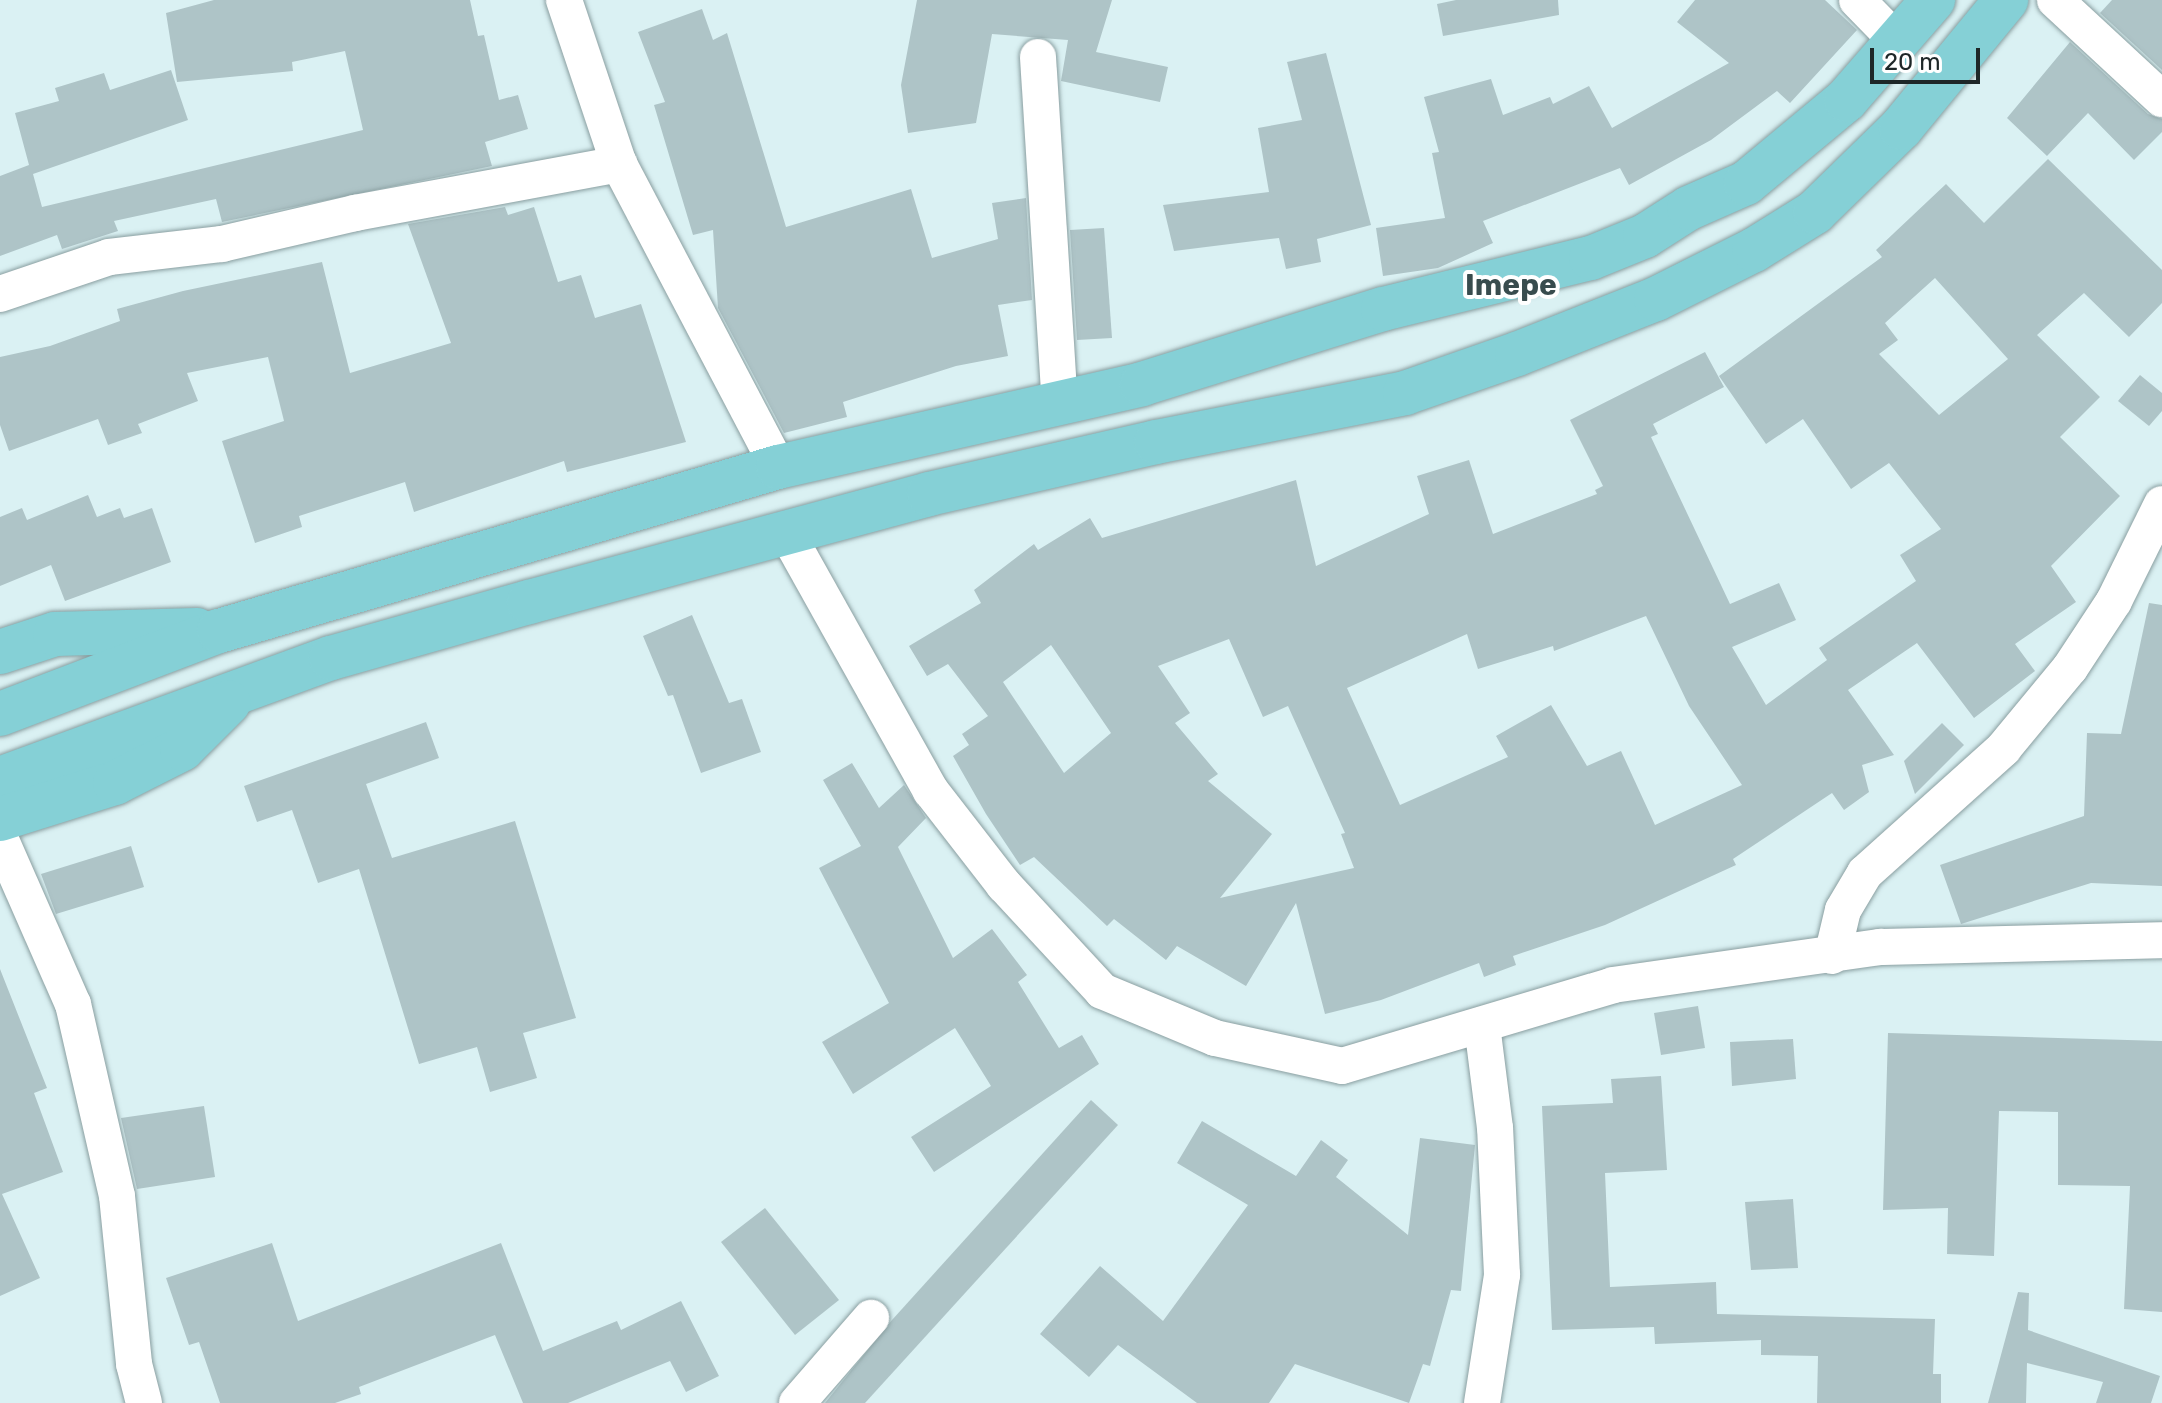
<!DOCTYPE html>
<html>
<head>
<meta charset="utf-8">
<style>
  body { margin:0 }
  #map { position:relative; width:2162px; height:1403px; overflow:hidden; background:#daf1f3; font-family:Rubik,sans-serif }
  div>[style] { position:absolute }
  .building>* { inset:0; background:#aec4c7 }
  .roads { filter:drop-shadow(0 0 2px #899ea0) drop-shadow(0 0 2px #899ea0) }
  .street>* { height:36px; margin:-18px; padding:0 18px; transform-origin:18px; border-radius:18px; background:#fff }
  .primary>* { height:44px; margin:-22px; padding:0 22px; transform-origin:22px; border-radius:22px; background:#85d0d6 }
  span { translate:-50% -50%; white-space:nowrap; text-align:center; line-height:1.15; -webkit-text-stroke:8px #fff; paint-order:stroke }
  .district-label { font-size:30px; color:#384c4e; font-weight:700 }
  .scale { position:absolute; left:1870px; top:48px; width:110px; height:36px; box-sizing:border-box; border:4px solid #1e2728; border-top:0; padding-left:10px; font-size:24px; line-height:28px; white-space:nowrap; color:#1e2728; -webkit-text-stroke:6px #fff; paint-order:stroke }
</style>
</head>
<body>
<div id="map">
  <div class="building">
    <div style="clip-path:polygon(214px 0,470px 0,478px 36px,484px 35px,499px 100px,518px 95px,528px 129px,485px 142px,492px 166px,222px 222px,216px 199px,114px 221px,118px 231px,62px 249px,57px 235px,0 256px,0 176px,29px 165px,15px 113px,59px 101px,55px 88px,104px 73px,110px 90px,171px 70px,188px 120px,33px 174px,42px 207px,363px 130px,345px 51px,292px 62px,293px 71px,177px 82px,166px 13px)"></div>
    <div style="clip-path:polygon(917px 0,1112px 0,1096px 52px,1168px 67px,1160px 102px,1061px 81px,1068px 40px,992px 34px,976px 123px,908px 133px,901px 85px)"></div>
    <div style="clip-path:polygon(1456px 0,1558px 0,1559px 15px,1443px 36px,1437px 4px)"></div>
    <div style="clip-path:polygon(1695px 0,1825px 0,1857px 30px,1790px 103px,1777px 91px,1711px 140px,1629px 185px,1620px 168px,1483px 221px,1493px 243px,1438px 268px,1383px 276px,1376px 228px,1445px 218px,1432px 153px,1439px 152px,1424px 97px,1491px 79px,1503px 115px,1550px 97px,1553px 104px,1589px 86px,1612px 128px,1729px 63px,1677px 22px)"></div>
    <div style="clip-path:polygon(2112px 0,2162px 0,2162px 70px,2100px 13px)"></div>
    <div style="clip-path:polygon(702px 9px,713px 40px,727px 33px,786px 227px,911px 189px,932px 258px,998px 239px,992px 203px,1026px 198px,1032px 300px,998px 305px,1008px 356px,956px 366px,843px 402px,847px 417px,784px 433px,718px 308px,713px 230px,693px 235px,654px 105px,665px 102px,638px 32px)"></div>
    <div style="clip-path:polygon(2070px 42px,2148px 114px,2162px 119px,2162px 132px,2134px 160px,2088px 113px,2047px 156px,2007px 118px)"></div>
    <div style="clip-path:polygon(1326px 53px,1371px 225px,1317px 239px,1321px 262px,1286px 269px,1279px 238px,1174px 251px,1163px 205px,1269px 192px,1258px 128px,1302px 120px,1287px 62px)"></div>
    <div style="clip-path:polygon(evenodd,2048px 159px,2162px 270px,2162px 303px,2129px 337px,2084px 293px,2037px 335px,2100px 397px,2060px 437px,2120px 496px,2051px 566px,2076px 602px,2015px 644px,2035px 671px,1974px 718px,1917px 643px,1848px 690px,1894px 755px,1862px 765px,1869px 792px,1844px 810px,1832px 793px,1733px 859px,1736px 865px,1605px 925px,1513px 956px,1516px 965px,1484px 977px,1479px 963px,1381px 1000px,1325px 1014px,1296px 903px,1246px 986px,1177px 946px,1166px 960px,1114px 919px,1107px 926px,1034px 857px,1020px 865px,986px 814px,953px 756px,969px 745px,962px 734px,988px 716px,948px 664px,927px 676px,909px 646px,981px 603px,974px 590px,1034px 544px,1038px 550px,1090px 518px,1102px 538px,1296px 480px,1316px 566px,1429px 514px,1417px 476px,1469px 460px,1493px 534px,1597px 494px,1595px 490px,1603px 486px,1570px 420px,1705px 352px,1724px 387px,1653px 424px,1658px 434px,1651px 437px,1730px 604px,1779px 583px,1796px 620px,1732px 647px,1766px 705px,1827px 660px,1819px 648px,1916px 581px,1900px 555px,1941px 529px,1889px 463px,1851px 489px,1803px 419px,1766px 444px,1719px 376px,1882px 257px,1876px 250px,1946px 184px,1984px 223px,2048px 159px,1935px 278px,2008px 359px,1939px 415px,1879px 354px,1898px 340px,1885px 323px,1935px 278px,2048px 159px,1646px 616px,1689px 706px,1742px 785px,1655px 825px,1621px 751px,1587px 766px,1551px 705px,1496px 736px,1508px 757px,1400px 805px,1347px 688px,1467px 634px,1478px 669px,1553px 646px,1554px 651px,1646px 616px,2048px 159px,1229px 639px,1263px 717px,1288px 706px,1345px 833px,1341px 834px,1354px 868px,1220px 898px,1272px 834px,1208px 781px,1218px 774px,1175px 723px,1190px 713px,1158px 666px,1229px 639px,2048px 159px,1051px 645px,1111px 733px,1064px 773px,1003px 682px,1051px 645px)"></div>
    <div style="clip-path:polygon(505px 207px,508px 215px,534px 207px,558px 282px,581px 275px,595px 318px,641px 304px,686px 442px,567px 472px,564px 461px,414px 512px,405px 482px,299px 516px,302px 527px,255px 543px,222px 441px,284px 421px,268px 357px,187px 373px,198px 401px,138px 424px,142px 433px,108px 445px,98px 419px,9px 451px,0 425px,0 357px,50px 346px,120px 321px,117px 309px,183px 291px,322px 262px,350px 373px,451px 343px,408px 224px)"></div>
    <div style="clip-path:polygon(1104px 228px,1112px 338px,1077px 340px,1070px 230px)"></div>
    <div style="clip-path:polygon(2140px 375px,2162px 393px,2162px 411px,2149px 426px,2118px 401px)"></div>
    <div style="clip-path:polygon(88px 495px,97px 517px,120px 508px,124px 518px,152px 508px,171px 562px,65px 601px,51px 565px,0 586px,0 517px,22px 508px,27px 520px)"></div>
    <div style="clip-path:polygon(2149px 603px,2162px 605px,2162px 886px,2091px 883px,1961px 924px,1940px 865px,2084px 816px,2087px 733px,2121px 734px)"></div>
    <div style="clip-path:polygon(692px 615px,729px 703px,742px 699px,761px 752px,701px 773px,673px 695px,668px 696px,643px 636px)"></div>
    <div style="clip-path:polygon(426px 722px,439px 758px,366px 784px,392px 858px,515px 821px,576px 1018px,523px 1033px,537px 1078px,490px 1092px,477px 1047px,419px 1064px,359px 869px,318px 883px,292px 810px,257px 822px,244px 786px)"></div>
    <div style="clip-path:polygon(1942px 723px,1964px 745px,1915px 794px,1904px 761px)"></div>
    <div style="clip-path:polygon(852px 763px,879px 808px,904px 785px,926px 818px,898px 847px,953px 958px,992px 929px,1027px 975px,1018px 982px,1059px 1048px,1082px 1035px,1099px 1064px,934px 1172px,911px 1137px,991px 1086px,955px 1028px,853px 1094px,822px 1042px,889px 1003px,819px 868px,861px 846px,823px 780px)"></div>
    <div style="clip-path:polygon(131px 846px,144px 887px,56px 914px,41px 874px)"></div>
    <div style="clip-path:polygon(0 969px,47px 1088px,34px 1093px,63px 1172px,2px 1194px,40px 1278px,0 1296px)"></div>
    <div style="clip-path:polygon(1698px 1006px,1705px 1048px,1661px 1055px,1654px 1013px)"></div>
    <div style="clip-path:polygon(1888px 1033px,2162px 1041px,2162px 1312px,2124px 1309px,2130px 1186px,2058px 1185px,2058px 1112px,1999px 1111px,1994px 1256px,1947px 1254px,1948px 1208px,1883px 1210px)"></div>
    <div style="clip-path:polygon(1793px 1039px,1796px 1079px,1732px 1086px,1730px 1042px)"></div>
    <div style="clip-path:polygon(1661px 1076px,1667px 1170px,1605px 1173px,1610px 1287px,1716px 1282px,1717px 1314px,1935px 1319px,1933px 1374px,1941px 1374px,1941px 1403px,1817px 1403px,1818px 1356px,1761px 1355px,1761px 1340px,1655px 1344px,1654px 1327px,1552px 1330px,1542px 1106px,1613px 1103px,1611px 1079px)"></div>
    <div style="clip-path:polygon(1091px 1100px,1118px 1125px,865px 1403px,825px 1403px,892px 1320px)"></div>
    <div style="clip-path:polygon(204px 1106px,215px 1177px,137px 1189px,121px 1118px)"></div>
    <div style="clip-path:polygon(1202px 1121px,1296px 1176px,1321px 1140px,1348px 1160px,1336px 1177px,1408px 1235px,1420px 1138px,1475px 1145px,1461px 1291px,1451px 1290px,1430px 1366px,1423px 1364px,1409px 1403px,1295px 1364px,1269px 1403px,1197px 1403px,1118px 1345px,1089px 1377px,1040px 1334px,1100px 1266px,1163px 1321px,1248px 1205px,1177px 1163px)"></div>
    <div style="clip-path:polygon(1793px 1199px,1798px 1268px,1751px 1270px,1745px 1202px)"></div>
    <div style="clip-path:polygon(765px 1208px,839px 1300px,795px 1335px,721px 1242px)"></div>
    <div style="clip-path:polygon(272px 1243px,298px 1321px,501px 1243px,543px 1351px,617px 1321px,621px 1330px,681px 1301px,719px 1376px,686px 1392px,670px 1361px,568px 1403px,523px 1403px,495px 1335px,359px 1387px,361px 1394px,335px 1403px,220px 1403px,199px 1342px,189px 1345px,166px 1278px)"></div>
    <div style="clip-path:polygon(2018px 1292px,2029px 1293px,2028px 1330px,2160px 1376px,2151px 1403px,2096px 1403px,2103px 1382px,2027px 1363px,2026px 1403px,1988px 1403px)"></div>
  </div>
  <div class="roads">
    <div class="street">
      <div style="left:564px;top:0;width:173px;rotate:71.5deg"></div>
      <div style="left:619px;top:164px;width:342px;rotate:62.3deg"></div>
      <div style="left:1857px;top:0;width:59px;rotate:45.7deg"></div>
      <div style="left:2055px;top:0;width:146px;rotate:42.8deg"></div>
      <div style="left:1038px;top:57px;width:347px;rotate:86.4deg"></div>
      <div style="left:0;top:294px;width:115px;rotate:-18.7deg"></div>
      <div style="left:109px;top:257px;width:114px;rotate:-6.6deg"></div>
      <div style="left:222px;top:244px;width:137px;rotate:-13.1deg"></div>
      <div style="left:355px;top:213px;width:269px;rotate:-10.5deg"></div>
      <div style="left:785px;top:530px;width:299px;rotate:60.8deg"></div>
      <div style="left:931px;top:791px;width:119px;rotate:52.2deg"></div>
      <div style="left:1004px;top:885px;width:144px;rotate:47.2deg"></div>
      <div style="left:1102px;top:991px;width:122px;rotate:22.6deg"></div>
      <div style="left:1215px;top:1038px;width:130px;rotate:12.4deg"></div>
      <div style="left:1342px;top:1066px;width:283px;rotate:-16.6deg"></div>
      <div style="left:1613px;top:985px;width:270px;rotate:-8.1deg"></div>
      <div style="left:1880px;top:947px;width:282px;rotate:-1.4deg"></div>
      <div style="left:0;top:838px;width:181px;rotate:66.3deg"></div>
      <div style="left:73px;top:1004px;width:197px;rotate:77.1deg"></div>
      <div style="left:117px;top:1196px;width:169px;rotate:84.2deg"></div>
      <div style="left:134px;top:1364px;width:40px;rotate:75.6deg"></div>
      <div style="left:1832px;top:956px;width:47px;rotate:-76.6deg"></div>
      <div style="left:1843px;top:910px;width:43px;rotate:-59.3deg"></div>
      <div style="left:1865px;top:873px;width:186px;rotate:-41.9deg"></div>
      <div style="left:2003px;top:749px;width:105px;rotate:-50.4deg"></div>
      <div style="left:2070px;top:668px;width:80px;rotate:-56.7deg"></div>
      <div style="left:2114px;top:601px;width:108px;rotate:-63.7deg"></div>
      <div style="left:797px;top:1403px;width:113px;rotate:-49deg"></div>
      <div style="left:1482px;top:1403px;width:130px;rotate:-81.1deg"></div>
      <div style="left:1502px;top:1275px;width:147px;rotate:-92.7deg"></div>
      <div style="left:1495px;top:1128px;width:104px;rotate:-97.2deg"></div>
    </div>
    <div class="primary">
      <div style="left:0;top:652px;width:58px;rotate:-18.1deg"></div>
      <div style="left:55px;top:634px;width:142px;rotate:-1.6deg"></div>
      <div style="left:0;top:714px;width:234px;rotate:-20.8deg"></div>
      <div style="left:219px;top:631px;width:583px;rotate:-16.35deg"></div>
      <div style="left:778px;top:467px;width:373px;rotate:-12.8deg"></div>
      <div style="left:1142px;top:384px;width:252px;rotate:-17.3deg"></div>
      <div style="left:1383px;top:309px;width:214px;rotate:-13.8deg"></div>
      <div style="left:1591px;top:258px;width:58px;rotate:-22.2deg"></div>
      <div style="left:1645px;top:236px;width:52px;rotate:-32.5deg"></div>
      <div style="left:1689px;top:208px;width:62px;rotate:-23.7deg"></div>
      <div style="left:1746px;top:183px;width:130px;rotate:-39.7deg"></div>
      <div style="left:1846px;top:100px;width:133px;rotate:-49deg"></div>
      <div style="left:0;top:779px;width:352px;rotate:-20.1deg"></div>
      <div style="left:331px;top:658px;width:206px;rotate:-15.8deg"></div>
      <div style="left:529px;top:602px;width:414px;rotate:-15.1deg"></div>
      <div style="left:929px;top:494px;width:233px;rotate:-12.9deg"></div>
      <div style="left:1156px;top:442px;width:254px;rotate:-11.1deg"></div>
      <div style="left:1405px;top:393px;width:119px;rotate:-19.2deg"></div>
      <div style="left:1517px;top:354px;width:149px;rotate:-21.6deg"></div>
      <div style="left:1656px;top:299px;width:110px;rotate:-26.6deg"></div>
      <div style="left:1754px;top:250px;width:72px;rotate:-31.9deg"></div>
      <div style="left:1815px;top:212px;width:120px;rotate:-44.3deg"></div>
      <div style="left:1901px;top:128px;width:166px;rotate:-50.6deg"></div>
      <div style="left:0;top:819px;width:121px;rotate:-17.4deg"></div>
      <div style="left:115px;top:783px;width:75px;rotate:-26.9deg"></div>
      <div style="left:182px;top:749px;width:66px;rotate:-45deg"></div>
    </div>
  </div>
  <div class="district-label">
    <span style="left:1511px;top:285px">Imepe</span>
  </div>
  <div class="scale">20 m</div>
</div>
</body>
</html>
